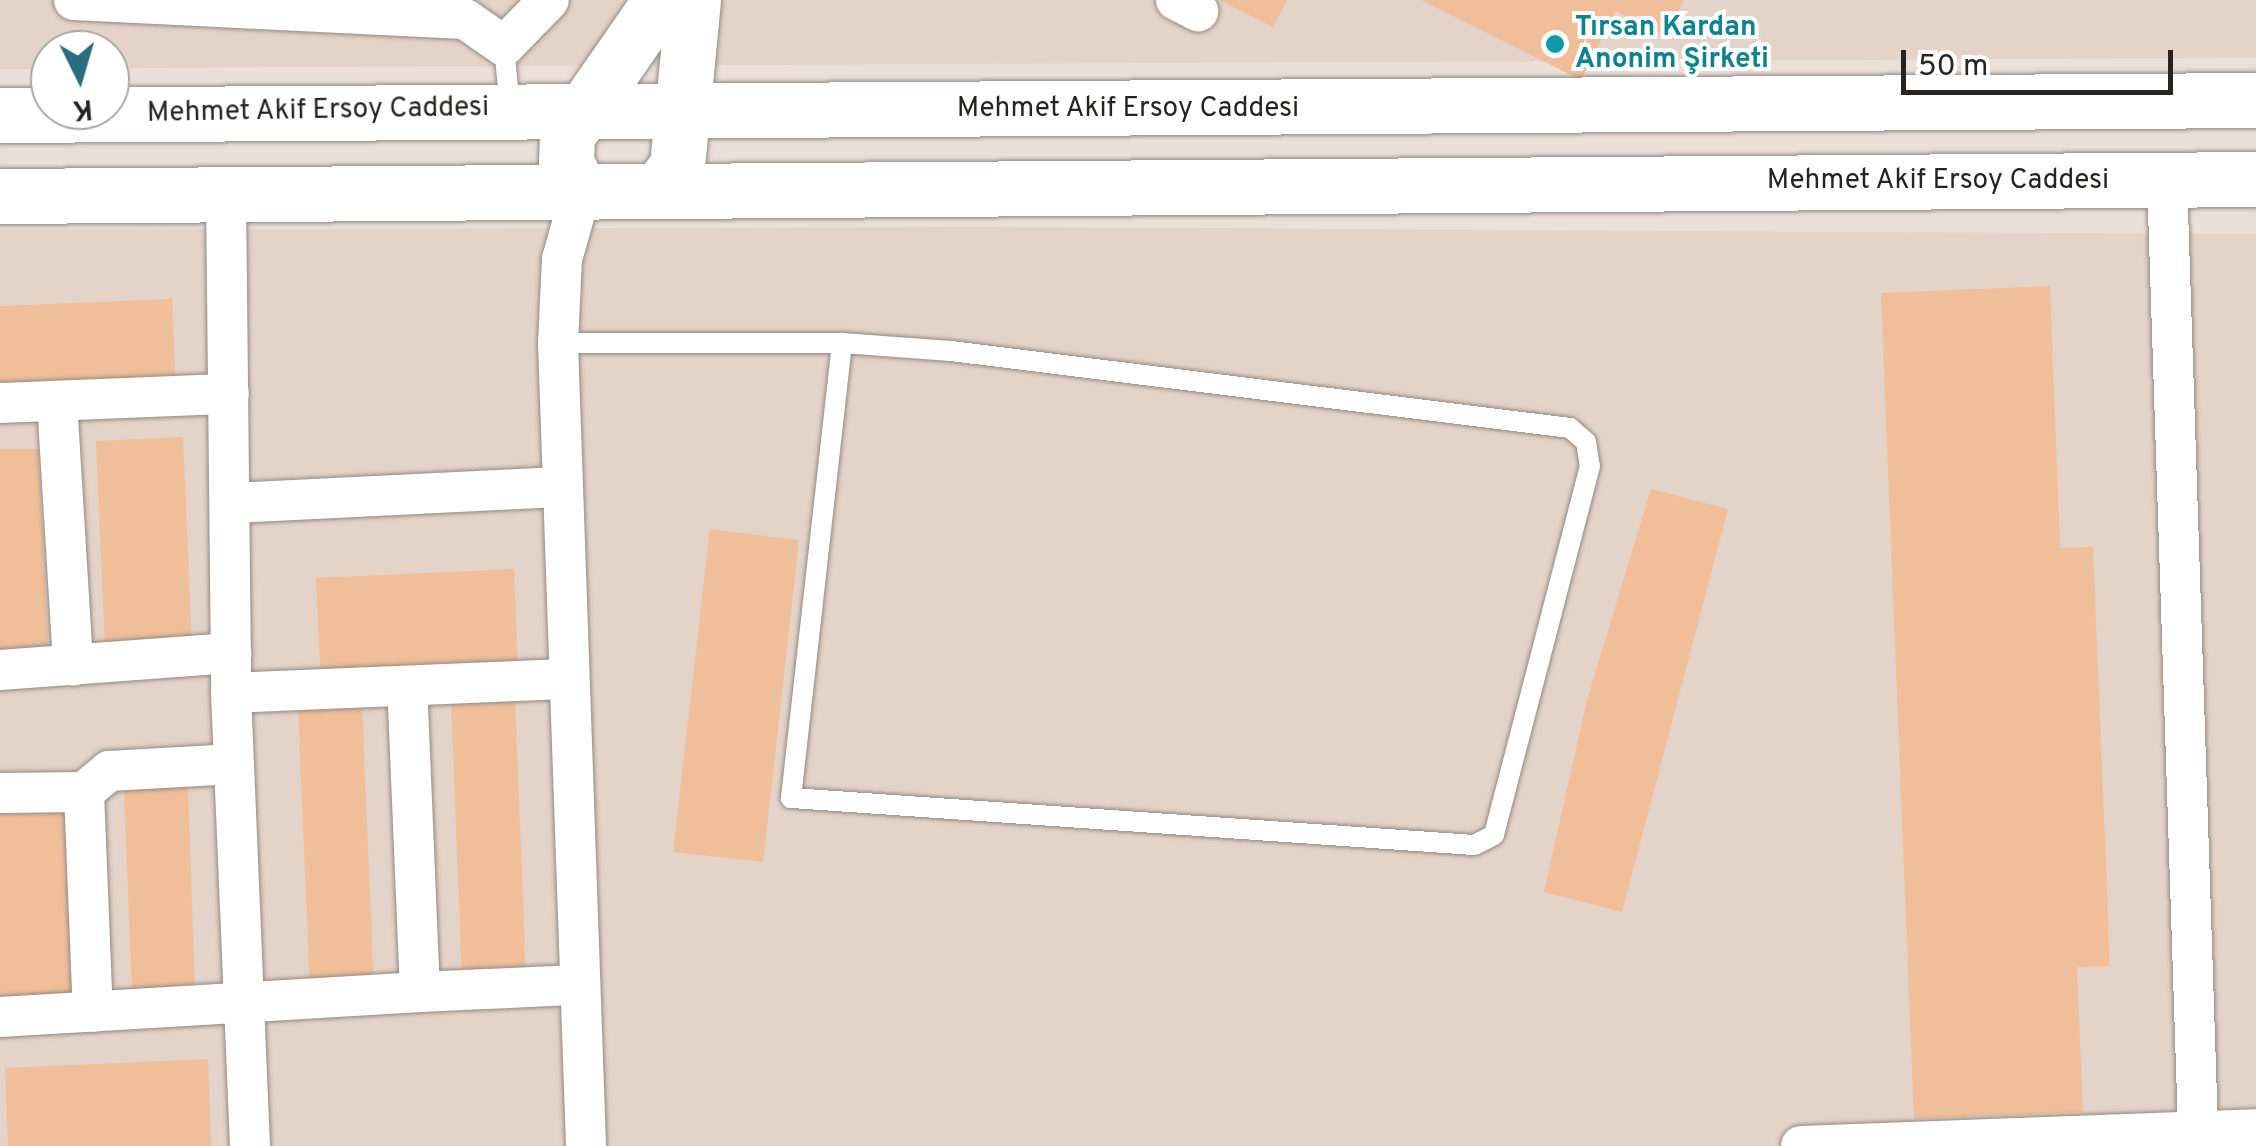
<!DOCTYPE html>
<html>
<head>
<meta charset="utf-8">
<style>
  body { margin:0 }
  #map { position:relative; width:2256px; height:1146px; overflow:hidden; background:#ebe0d9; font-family:Overpass,sans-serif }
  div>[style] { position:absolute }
  .built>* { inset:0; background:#e4d3c8 }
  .building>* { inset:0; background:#f0be99 }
  .roads { filter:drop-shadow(0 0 2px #938982) drop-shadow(0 0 2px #938982) }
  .lane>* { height:20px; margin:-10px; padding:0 10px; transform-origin:10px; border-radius:10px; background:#fff }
  .street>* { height:40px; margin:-20px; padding:0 20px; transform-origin:20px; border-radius:20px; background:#fff }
  .secondary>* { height:55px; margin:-27.5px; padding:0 27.5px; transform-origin:27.5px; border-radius:27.5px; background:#fff }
  .primary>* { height:55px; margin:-27.5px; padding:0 27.5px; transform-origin:27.5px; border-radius:27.5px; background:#fff }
  .dots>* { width:28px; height:28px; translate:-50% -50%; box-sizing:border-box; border:5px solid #fff; border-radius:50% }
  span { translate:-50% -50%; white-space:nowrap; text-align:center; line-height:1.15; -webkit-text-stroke:8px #fff; paint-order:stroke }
  .culture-label { font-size:28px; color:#0d838f; font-weight:700 }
  .left { translate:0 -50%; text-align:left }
  .street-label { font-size:28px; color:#262320 }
  .north { position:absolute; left:30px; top:30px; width:100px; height:100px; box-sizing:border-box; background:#fff; border:2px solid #a8a7a6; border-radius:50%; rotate:175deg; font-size:28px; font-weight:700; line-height:40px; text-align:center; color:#262320 }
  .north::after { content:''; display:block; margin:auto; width:35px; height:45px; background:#2a6d7f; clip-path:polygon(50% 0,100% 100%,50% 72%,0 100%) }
  .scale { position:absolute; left:1901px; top:50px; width:272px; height:45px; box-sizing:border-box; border:5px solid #262320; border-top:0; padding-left:12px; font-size:30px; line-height:35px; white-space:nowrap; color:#262320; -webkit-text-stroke:8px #fff; paint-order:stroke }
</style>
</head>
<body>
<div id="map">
  <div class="built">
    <div style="clip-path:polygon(0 0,2256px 0,2256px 58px,110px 68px,110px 50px,50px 50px,50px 69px,0 69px)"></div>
    <div style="clip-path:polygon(977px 227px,2256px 234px,2256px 1146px,0 1146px,0 230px)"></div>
  </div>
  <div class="building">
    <div style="clip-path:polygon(1219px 0,1287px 0,1273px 27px)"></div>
    <div style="clip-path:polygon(1421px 0,1684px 0,1665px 36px,1616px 11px,1581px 80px)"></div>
    <div style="clip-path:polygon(2050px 286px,2060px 548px,2093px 547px,2110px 966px,2077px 967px,2083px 1112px,1914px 1119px,1881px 293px)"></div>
    <div style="clip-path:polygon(172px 299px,176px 389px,0 397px,0 306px)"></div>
    <div style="clip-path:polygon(183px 437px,192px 647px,105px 651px,96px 441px)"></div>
    <div style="clip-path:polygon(0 449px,38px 449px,49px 662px,0 664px)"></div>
    <div style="clip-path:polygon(1651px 489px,1728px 509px,1622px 912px,1544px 892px,1587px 700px)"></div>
    <div style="clip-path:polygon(710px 529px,799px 540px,763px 862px,673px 852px)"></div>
    <div style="clip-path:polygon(514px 569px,518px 676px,321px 684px,316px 578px)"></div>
    <div style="clip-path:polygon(515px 696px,526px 981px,462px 983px,451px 698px)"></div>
    <div style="clip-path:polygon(362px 704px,374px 989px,310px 992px,298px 708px)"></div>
    <div style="clip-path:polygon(188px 780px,195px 996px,132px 999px,124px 783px)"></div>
    <div style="clip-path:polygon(67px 796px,76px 1007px,0 1010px,0 799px)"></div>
    <div style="clip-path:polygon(208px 1059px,211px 1146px,8px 1146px,5px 1068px)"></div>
  </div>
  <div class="roads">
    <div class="lane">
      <div style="left:504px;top:46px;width:63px;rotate:84.6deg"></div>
      <div style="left:558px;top:343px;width:284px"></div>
      <div style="left:842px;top:343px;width:109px;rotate:4.2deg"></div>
      <div style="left:951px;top:351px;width:624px;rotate:7.09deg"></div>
      <div style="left:1570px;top:428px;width:21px;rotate:41deg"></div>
      <div style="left:1586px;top:442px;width:24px;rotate:81deg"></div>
      <div style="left:1590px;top:466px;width:381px;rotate:104.6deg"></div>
      <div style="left:1494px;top:835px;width:22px;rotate:153deg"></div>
      <div style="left:1474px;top:845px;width:685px;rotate:-176.06deg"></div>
      <div style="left:791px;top:798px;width:458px;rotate:-83.6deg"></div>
    </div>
    <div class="street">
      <div style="left:74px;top:0;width:391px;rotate:2.8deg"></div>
      <div style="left:465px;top:19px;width:47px;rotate:34.7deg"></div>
      <div style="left:504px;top:46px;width:64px;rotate:-45.6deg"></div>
      <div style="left:1176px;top:0;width:25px;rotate:27deg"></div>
      <div style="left:2167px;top:179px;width:953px;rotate:88.13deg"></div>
      <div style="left:581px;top:192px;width:70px;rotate:105.8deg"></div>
      <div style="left:562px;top:259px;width:84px;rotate:92.7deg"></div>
      <div style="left:558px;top:343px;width:803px;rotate:88deg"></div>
      <div style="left:226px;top:194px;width:499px;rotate:89.4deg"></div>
      <div style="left:231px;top:693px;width:453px;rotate:87.6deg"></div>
      <div style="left:57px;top:401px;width:265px;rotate:86.5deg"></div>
      <div style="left:0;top:403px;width:229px;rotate:-2.3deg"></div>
      <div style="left:232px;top:503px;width:328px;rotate:-2.8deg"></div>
      <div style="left:0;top:670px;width:232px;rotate:-4.2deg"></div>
      <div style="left:231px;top:693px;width:332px;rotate:-2.4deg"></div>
      <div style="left:84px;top:792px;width:220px;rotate:87.7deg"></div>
      <div style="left:0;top:793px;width:84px;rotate:-0.7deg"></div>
      <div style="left:84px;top:792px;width:33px;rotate:-40deg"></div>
      <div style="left:109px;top:771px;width:125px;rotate:-3.2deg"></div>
      <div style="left:420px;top:992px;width:157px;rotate:-2.6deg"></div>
      <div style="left:0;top:1017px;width:421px;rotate:-3.4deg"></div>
      <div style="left:420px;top:992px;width:304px;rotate:-92.4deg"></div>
      <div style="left:1801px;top:1146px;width:455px;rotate:-2.1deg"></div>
    </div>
    <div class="secondary">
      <div style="left:658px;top:191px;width:31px;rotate:-53deg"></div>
      <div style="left:677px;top:166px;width:167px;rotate:-84.5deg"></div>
      <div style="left:581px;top:192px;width:33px;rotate:-117deg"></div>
      <div style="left:566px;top:163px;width:28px;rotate:-88deg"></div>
      <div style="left:567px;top:135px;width:165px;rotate:-55.2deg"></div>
    </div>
    <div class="primary">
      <div style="left:0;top:115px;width:2256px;rotate:-0.38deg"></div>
      <div style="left:0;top:196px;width:2256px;rotate:-0.43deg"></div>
    </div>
  </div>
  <div class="dots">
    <div style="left:1555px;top:44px;background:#0f9aa8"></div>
  </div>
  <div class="culture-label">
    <span class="left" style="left:1575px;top:44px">Tırsan Kardan<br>Anonim Şirketi</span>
  </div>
  <div class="street-label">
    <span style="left:1128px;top:109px">Mehmet Akif Ersoy Caddesi</span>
    <span style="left:318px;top:111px;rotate:-1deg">Mehmet Akif Ersoy Caddesi</span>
    <span style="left:1938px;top:181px">Mehmet Akif Ersoy Caddesi</span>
  </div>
  <div class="north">K</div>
  <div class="scale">50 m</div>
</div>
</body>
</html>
